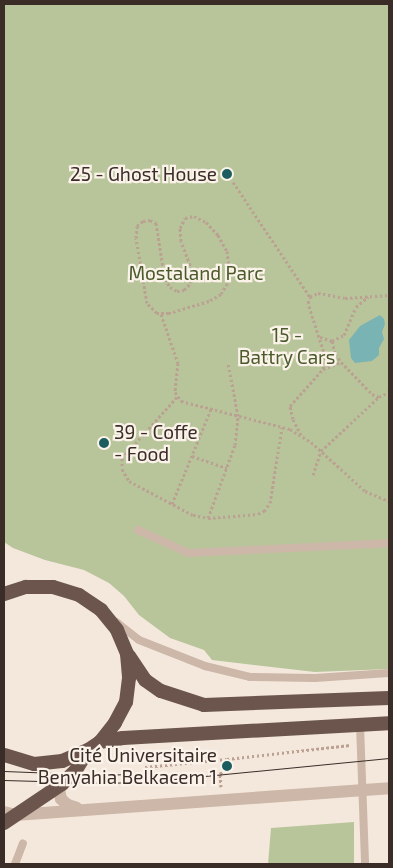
<!DOCTYPE html>
<html>
<head>
<meta charset="utf-8">
<style>
  body { margin:0 }
  #map { position:relative; width:393px; height:868px; overflow:hidden; background:#f4e8dd; font-family:"Exo 2",sans-serif }
  div>[style] { position:absolute }
  .green>* { inset:0; background:#b8c59b }
  .water>* { inset:0; background:#7ab3b4 }
  .path>* { height:3px; margin-top:-1.5px; transform-origin:0; background:repeating-linear-gradient(90deg,#baa192 0 2.5px,transparent 0 5px) }
  .service>* { height:8px; margin:-4px; padding:0 4px; transform-origin:4px; border-radius:4px; background:#cdb7a8 }
  .minor>* { height:12px; margin:-6px; padding:0 6px; transform-origin:6px; border-radius:6px; background:#cdb7a8 }
  .trunk>* { height:14px; margin:-7px; padding:0 7px; transform-origin:7px; border-radius:7px; background:#6c554c }
  .tram>* { height:1px; margin:-0.5px; padding:0 0.5px; transform-origin:0.5px; border-radius:0.5px; background:#3a2d28 }
  .dots>* { width:14px; height:14px; translate:-50% -50%; box-sizing:border-box; border:2px solid #fbf3ea; border-radius:50% }
  span { translate:-50% -50%; white-space:nowrap; text-align:center; line-height:1.15; -webkit-text-stroke:4.5px #fbf3ea; paint-order:stroke }
  .poi-label { font-size:19px; color:#3a2d28 }
  .right { translate:-100% -50%; text-align:right }
  .left { translate:0 -50%; text-align:left }
  .park-label { font-size:19px; color:#4a5a2a }
  .frame { position:absolute; inset:0; border:5px solid #3a2d28; pointer-events:none }
</style>
</head>
<body>
<div id="map">
  <div class="green">
    <div style="clip-path:polygon(4px 4px,389px 4px,389px 669px,315px 672px,212px 660px,204px 650px,170px 638px,139px 615px,124px 596px,109px 583px,84px 570px,45px 560px,13px 548px,4px 542px)"></div>
    <div style="clip-path:polygon(354px 822px,354px 864px,268px 864px,271px 828px)"></div>
  </div>
  <div class="water">
    <div style="clip-path:polygon(380px 315px,384px 319px,385px 324px,382px 332px,384px 339px,379px 348px,379px 355px,372px 361px,355px 363px,351px 358px,349px 340px,360px 326px)"></div>
  </div>
  <div class="path">
    <div style="left:233px;top:182px;width:138px;rotate:56.2deg"></div>
    <div style="left:194px;top:216px;width:13px;rotate:27deg"></div>
    <div style="left:206px;top:222px;width:18px;rotate:47deg"></div>
    <div style="left:218px;top:235px;width:18px;rotate:61deg"></div>
    <div style="left:227px;top:251px;width:28px;rotate:84deg"></div>
    <div style="left:230px;top:279px;width:17px;rotate:121deg"></div>
    <div style="left:221px;top:294px;width:14px;rotate:150deg"></div>
    <div style="left:209px;top:301px;width:42px;rotate:163.3deg"></div>
    <div style="left:169px;top:313px;width:12px;rotate:180deg"></div>
    <div style="left:157px;top:313px;width:14px;rotate:-135deg"></div>
    <div style="left:147px;top:303px;width:66px;rotate:-99.6deg"></div>
    <div style="left:136px;top:238px;width:12px;rotate:-85deg"></div>
    <div style="left:137px;top:226px;width:8px;rotate:-40deg"></div>
    <div style="left:143px;top:221px;width:7px;rotate:-8deg"></div>
    <div style="left:150px;top:220px;width:7px;rotate:27deg"></div>
    <div style="left:156px;top:223px;width:57px;rotate:80.9deg"></div>
    <div style="left:165px;top:279px;width:9px;rotate:58deg"></div>
    <div style="left:170px;top:287px;width:8px;rotate:30deg"></div>
    <div style="left:177px;top:291px;width:7px;rotate:-8deg"></div>
    <div style="left:184px;top:290px;width:10px;rotate:-45deg"></div>
    <div style="left:191px;top:283px;width:13px;rotate:-86deg"></div>
    <div style="left:192px;top:270px;width:31px;rotate:-111deg"></div>
    <div style="left:181px;top:241px;width:13px;rotate:-94deg"></div>
    <div style="left:180px;top:228px;width:11px;rotate:-63deg"></div>
    <div style="left:185px;top:218px;width:9px;rotate:-13deg"></div>
    <div style="left:161px;top:314px;width:52px;rotate:70.9deg"></div>
    <div style="left:178px;top:363px;width:29px;rotate:96deg"></div>
    <div style="left:175px;top:392px;width:11px;rotate:56deg"></div>
    <div style="left:181px;top:401px;width:113px;rotate:14.4deg"></div>
    <div style="left:290px;top:429px;width:25px;rotate:32deg"></div>
    <div style="left:311px;top:442px;width:73px;rotate:42.2deg"></div>
    <div style="left:365px;top:491px;width:26px;rotate:23deg"></div>
    <div style="left:320px;top:337px;width:13px;rotate:18deg"></div>
    <div style="left:332px;top:341px;width:13px;rotate:-27deg"></div>
    <div style="left:344px;top:335px;width:30px;rotate:-67deg"></div>
    <div style="left:356px;top:307px;width:16px;rotate:-40deg"></div>
    <div style="left:332px;top:341px;width:13px;rotate:77deg"></div>
    <div style="left:335px;top:354px;width:10px;rotate:53deg"></div>
    <div style="left:323px;top:369px;width:19px;rotate:-21deg"></div>
    <div style="left:341px;top:362px;width:45px;rotate:45.9deg"></div>
    <div style="left:372px;top:394px;width:8px;rotate:23deg"></div>
    <div style="left:379px;top:397px;width:11px;rotate:-27deg"></div>
    <div style="left:177px;top:397px;width:82px;rotate:132deg"></div>
    <div style="left:122px;top:458px;width:11px;rotate:90deg"></div>
    <div style="left:122px;top:469px;width:14px;rotate:60deg"></div>
    <div style="left:129px;top:481px;width:72px;rotate:28deg"></div>
    <div style="left:193px;top:515px;width:15px;rotate:11deg"></div>
    <div style="left:208px;top:518px;width:50px;rotate:-4.6deg"></div>
    <div style="left:258px;top:514px;width:7px;rotate:-27deg"></div>
    <div style="left:264px;top:511px;width:10px;rotate:-53deg"></div>
    <div style="left:270px;top:503px;width:77px;rotate:-81deg"></div>
    <div style="left:301px;top:435px;width:18px;rotate:-117deg"></div>
    <div style="left:293px;top:419px;width:13px;rotate:-103deg"></div>
    <div style="left:290px;top:406px;width:50px;rotate:-48.3deg"></div>
    <div style="left:323px;top:369px;width:13px;rotate:-81deg"></div>
    <div style="left:325px;top:356px;width:56px;rotate:-107.8deg"></div>
    <div style="left:308px;top:303px;width:6px;rotate:-72deg"></div>
    <div style="left:310px;top:297px;width:9px;rotate:-27deg"></div>
    <div style="left:318px;top:293px;width:27px;rotate:10deg"></div>
    <div style="left:345px;top:298px;width:44px;rotate:-3.9deg"></div>
    <div style="left:192px;top:456px;width:37px;rotate:19deg"></div>
    <div style="left:313px;top:475px;width:25px;rotate:-72deg"></div>
    <div style="left:321px;top:451px;width:79px;rotate:-43deg"></div>
    <div style="left:172px;top:504px;width:103px;rotate:-67.7deg"></div>
    <div style="left:208px;top:518px;width:78px;rotate:-69.7deg"></div>
    <div style="left:235px;top:445px;width:29px;rotate:-84deg"></div>
    <div style="left:238px;top:416px;width:54px;rotate:-100.7deg"></div>
    <div style="left:145px;top:767px;width:82px;rotate:-5.6deg"></div>
    <div style="left:221px;top:787px;width:13px;rotate:-94deg"></div>
    <div style="left:220px;top:774px;width:11px;rotate:-49deg"></div>
    <div style="left:227px;top:766px;width:7px;rotate:-90deg"></div>
    <div style="left:227px;top:759px;width:124px;rotate:-6.5deg"></div>
  </div>
  <div class="service">
    <div style="left:138px;top:530px;width:55px;rotate:24.7deg"></div>
    <div style="left:188px;top:553px;width:201px;rotate:-2.8deg"></div>
    <div style="left:116px;top:622px;width:29px;rotate:38deg"></div>
    <div style="left:139px;top:640px;width:71px;rotate:21.5deg"></div>
    <div style="left:205px;top:666px;width:46px;rotate:13.7deg"></div>
    <div style="left:250px;top:677px;width:65px;rotate:0.9deg"></div>
    <div style="left:315px;top:678px;width:74px;rotate:-3.9deg"></div>
    <div style="left:360px;top:725px;width:139px;rotate:87.9deg"></div>
    <div style="left:15px;top:864px;width:22px;rotate:-69deg"></div>
  </div>
  <div class="minor">
    <div style="left:62px;top:784px;width:6px;rotate:121deg"></div>
    <div style="left:59px;top:789px;width:10px;rotate:79deg"></div>
    <div style="left:61px;top:799px;width:9px;rotate:41deg"></div>
    <div style="left:68px;top:805px;width:9px;rotate:18deg"></div>
    <div style="left:4px;top:812px;width:11px;rotate:15deg"></div>
    <div style="left:15px;top:815px;width:375px;rotate:-4.1deg"></div>
  </div>
  <div class="trunk">
    <div style="left:4px;top:594px;width:23px;rotate:-18deg"></div>
    <div style="left:26px;top:587px;width:27px"></div>
    <div style="left:53px;top:587px;width:27px;rotate:17deg"></div>
    <div style="left:79px;top:595px;width:27px;rotate:34deg"></div>
    <div style="left:101px;top:610px;width:26px;rotate:51deg"></div>
    <div style="left:117px;top:630px;width:26px;rotate:67deg"></div>
    <div style="left:127px;top:654px;width:24px;rotate:85deg"></div>
    <div style="left:129px;top:678px;width:24px;rotate:97deg"></div>
    <div style="left:126px;top:702px;width:24px;rotate:118deg"></div>
    <div style="left:115px;top:723px;width:24px;rotate:128deg"></div>
    <div style="left:100px;top:742px;width:14px;rotate:146deg"></div>
    <div style="left:88px;top:750px;width:28px;rotate:157deg"></div>
    <div style="left:62px;top:761px;width:28px;rotate:174deg"></div>
    <div style="left:34px;top:764px;width:31px;rotate:-163deg"></div>
    <div style="left:129px;top:656px;width:29px;rotate:56deg"></div>
    <div style="left:145px;top:680px;width:19px;rotate:35deg"></div>
    <div style="left:161px;top:691px;width:45px;rotate:18deg"></div>
    <div style="left:204px;top:705px;width:185px;rotate:-2.2deg"></div>
    <div style="left:100px;top:742px;width:23px;rotate:-10deg"></div>
    <div style="left:123px;top:738px;width:266px;rotate:-3.2deg"></div>
    <div style="left:4px;top:823px;width:70px;rotate:-33.9deg"></div>
    <div style="left:62px;top:784px;width:20px;rotate:-45deg"></div>
    <div style="left:76px;top:770px;width:23px;rotate:-59deg"></div>
  </div>
  <div class="tram">
    <div style="left:4px;top:771px;width:103px;rotate:2.2deg"></div>
    <div style="left:107px;top:775px;width:56px;rotate:-3.1deg"></div>
    <div style="left:4px;top:780px;width:105px;rotate:1.6deg"></div>
    <div style="left:109px;top:783px;width:45px;rotate:-2.5deg"></div>
    <div style="left:154px;top:781px;width:236px;rotate:-5.6deg"></div>
  </div>
  <div class="dots">
    <div style="left:227px;top:174px;background:#1b5d5f"></div>
    <div style="left:104px;top:443px;background:#1b5d5f"></div>
    <div style="left:227px;top:766px;background:#1b5d5f"></div>
  </div>
  <div class="poi-label">
    <span class="right" style="left:217px;top:174px">25 - Ghost House</span>
    <span class="left" style="left:114px;top:443px">39 - Coffe<br>- Food</span>
    <span class="right" style="left:217px;top:766px">Cité Universitaire<br>Benyahia Belkacem 1</span>
  </div>
  <div class="park-label">
    <span style="left:196px;top:273px">Mostaland Parc</span>
    <span style="left:287px;top:346px">15 -<br>Battry Cars</span>
  </div>
  <div class="frame"></div>
</div>
</body>
</html>
